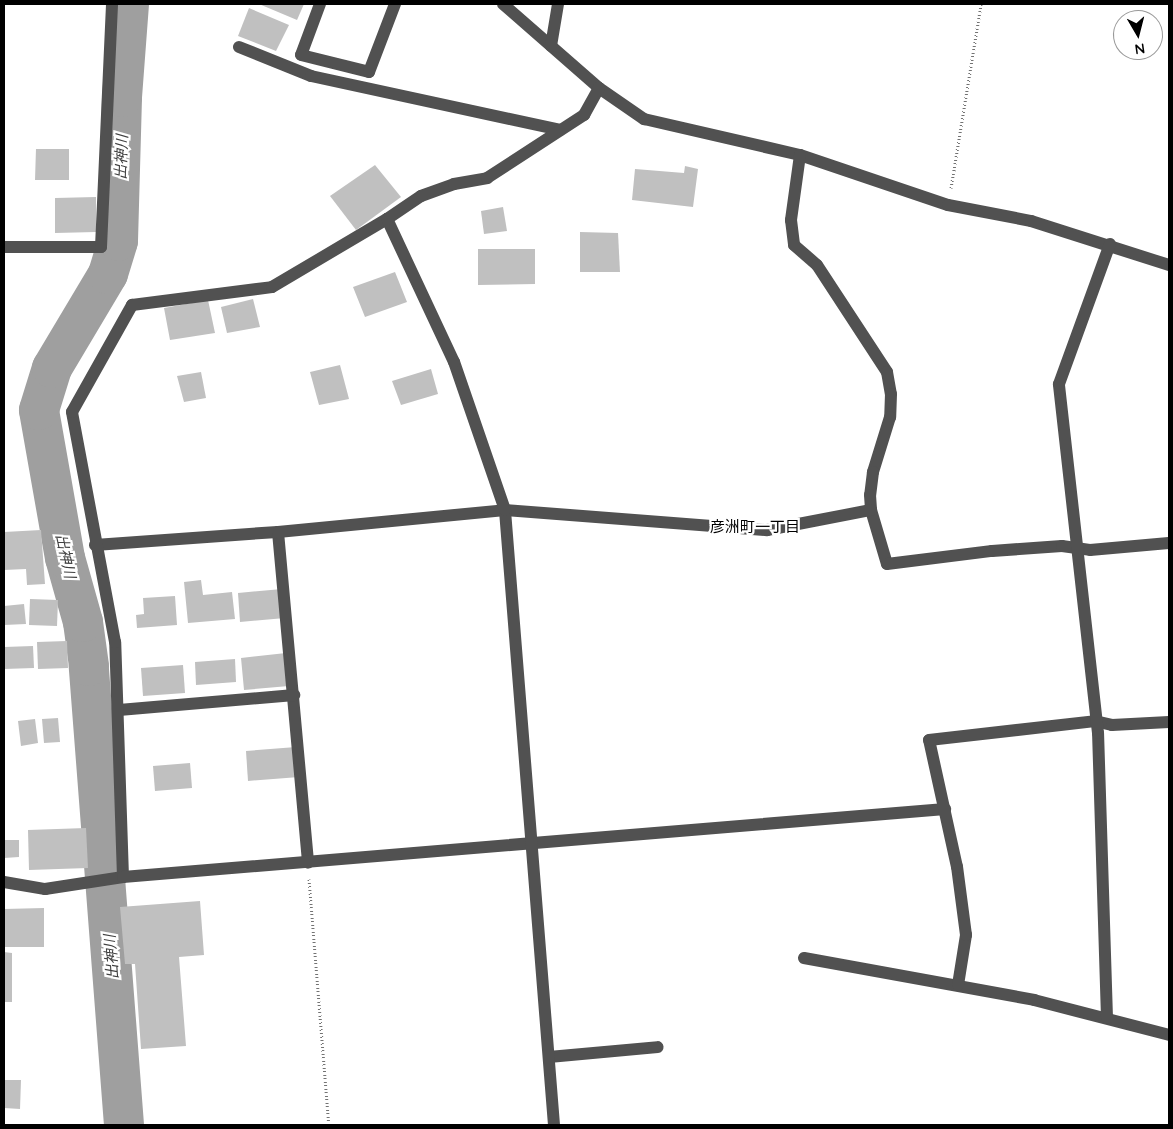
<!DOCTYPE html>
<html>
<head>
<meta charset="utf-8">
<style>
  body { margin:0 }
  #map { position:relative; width:1173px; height:1129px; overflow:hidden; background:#fff; font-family:Quicksand,"Noto Sans JP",sans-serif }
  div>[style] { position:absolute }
  .river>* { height:40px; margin:-20px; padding:0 20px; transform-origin:20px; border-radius:20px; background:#9f9f9f }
  .building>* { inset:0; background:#c0c0c0 }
  .path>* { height:3px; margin-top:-1.5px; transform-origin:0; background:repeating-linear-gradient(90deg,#737373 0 1px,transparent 0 3.5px) }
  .minor>* { height:12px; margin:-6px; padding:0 6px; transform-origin:6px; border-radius:6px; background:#515151 }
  span { translate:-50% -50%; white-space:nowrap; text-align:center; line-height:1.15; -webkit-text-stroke:4.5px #fff; paint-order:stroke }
  .water-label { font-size:15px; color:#404040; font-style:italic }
  .neighbourhood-label { font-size:15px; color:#000 }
  .frame { position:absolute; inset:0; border:5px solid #000; pointer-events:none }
  .north { position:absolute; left:1113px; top:10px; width:50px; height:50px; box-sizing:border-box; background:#fff; border:1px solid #999; border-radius:50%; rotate:172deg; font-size:14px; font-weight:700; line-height:20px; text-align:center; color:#000 }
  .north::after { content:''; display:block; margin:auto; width:18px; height:22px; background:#000; clip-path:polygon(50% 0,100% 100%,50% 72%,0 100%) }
</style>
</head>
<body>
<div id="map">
  <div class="river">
    <div style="left:124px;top:1125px;width:460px;rotate:-94.4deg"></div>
    <div style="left:89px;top:666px;width:44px;rotate:-97.8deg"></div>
    <div style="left:83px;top:622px;width:66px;rotate:-105.7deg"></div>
    <div style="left:65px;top:558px;width:150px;rotate:-100deg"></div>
    <div style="left:39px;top:410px;width:44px;rotate:-72.8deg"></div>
    <div style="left:52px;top:368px;width:109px;rotate:-59.2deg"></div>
    <div style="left:108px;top:274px;width:34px;rotate:-73deg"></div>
    <div style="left:118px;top:241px;width:144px;rotate:-88.4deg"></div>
    <div style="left:122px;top:97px;width:93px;rotate:-85.7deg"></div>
  </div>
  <div class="building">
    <div style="clip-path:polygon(259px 4px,304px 4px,297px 20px)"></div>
    <div style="clip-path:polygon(249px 8px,289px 25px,276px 51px,238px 36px)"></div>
    <div style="clip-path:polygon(36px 149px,69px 149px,69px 180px,35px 180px)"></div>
    <div style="clip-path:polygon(375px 165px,401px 197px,356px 230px,330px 196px)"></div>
    <div style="clip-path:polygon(685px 166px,698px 169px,693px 207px,632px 200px,635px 169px,684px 173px)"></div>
    <div style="clip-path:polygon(96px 197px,96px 232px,55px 233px,55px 198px)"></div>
    <div style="clip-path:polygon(503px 207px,507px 231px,484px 234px,481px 211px)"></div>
    <div style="clip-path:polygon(580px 232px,618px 233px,620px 272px,580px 272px)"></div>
    <div style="clip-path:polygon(478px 249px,535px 249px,535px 284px,478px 285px)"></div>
    <div style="clip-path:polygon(395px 272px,407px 302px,365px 317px,353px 287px)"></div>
    <div style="clip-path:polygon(253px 299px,260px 327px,227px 333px,221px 307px)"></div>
    <div style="clip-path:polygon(208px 300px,215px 333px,170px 340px,164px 308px)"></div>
    <div style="clip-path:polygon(340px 365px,349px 399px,319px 405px,310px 372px)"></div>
    <div style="clip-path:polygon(431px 369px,438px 394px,401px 405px,392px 381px)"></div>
    <div style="clip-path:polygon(201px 372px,206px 398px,184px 402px,177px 376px)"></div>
    <div style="clip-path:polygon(41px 530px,45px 584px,27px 585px,26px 569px,4px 570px,4px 532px)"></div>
    <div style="clip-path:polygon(201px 580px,203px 595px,232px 592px,235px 619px,188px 623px,184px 582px)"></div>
    <div style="clip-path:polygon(282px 589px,285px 618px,240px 622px,238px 593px)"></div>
    <div style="clip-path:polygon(175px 596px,177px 625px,137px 628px,136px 615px,144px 614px,143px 598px)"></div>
    <div style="clip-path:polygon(30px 599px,58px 600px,57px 626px,29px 625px)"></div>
    <div style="clip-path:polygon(24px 604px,26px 624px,4px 625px,4px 606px)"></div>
    <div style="clip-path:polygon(67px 641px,68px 668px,38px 669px,37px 642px)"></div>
    <div style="clip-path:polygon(33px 646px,34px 668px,4px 669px,4px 647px)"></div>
    <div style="clip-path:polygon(286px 653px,289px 686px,244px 690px,241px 658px)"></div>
    <div style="clip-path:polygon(235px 659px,236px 682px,196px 685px,195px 662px)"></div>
    <div style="clip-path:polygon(183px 665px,185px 693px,143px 696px,141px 668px)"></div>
    <div style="clip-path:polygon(58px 718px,60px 742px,44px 743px,42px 719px)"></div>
    <div style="clip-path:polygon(35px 719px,38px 743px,21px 746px,18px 721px)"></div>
    <div style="clip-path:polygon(296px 747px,299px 777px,248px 781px,246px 751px)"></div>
    <div style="clip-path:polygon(190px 763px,192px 788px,155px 791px,153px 766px)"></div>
    <div style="clip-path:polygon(86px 828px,88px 868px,29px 870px,28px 830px)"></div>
    <div style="clip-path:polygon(4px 840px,19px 840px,19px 857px,4px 858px)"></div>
    <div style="clip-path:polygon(200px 901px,204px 955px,179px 957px,186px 1046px,141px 1049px,135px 964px,125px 964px,120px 907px)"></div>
    <div style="clip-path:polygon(44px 908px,44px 947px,4px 947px,4px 909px)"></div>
    <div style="clip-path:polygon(4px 952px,12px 953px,12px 1002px,4px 1002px)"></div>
    <div style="clip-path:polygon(4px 1080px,21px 1080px,20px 1109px,4px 1108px)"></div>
  </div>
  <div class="path">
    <div style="left:951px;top:188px;width:186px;rotate:-80.7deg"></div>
    <div style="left:309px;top:879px;width:247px;rotate:85.4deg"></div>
  </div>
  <div class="minor">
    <div style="left:320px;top:4px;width:54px;rotate:110.4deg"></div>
    <div style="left:301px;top:55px;width:70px;rotate:14deg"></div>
    <div style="left:369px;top:72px;width:73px;rotate:-69.1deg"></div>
    <div style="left:503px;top:4px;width:128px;rotate:41.2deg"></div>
    <div style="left:599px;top:88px;width:55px;rotate:34.6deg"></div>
    <div style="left:644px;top:119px;width:160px;rotate:13deg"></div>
    <div style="left:800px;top:155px;width:156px;rotate:18.7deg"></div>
    <div style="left:948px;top:205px;width:85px;rotate:10.9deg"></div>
    <div style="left:1031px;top:221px;width:145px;rotate:17.7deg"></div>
    <div style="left:551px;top:46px;width:43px;rotate:-80.5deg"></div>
    <div style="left:239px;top:47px;width:78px;rotate:21.9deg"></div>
    <div style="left:311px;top:76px;width:255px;rotate:12.2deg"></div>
    <div style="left:800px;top:155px;width:66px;rotate:97.9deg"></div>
    <div style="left:791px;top:220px;width:25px;rotate:83deg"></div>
    <div style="left:794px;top:245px;width:30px;rotate:41deg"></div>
    <div style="left:817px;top:265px;width:128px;rotate:56.8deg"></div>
    <div style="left:887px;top:372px;width:22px;rotate:80deg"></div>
    <div style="left:891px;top:394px;width:23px;rotate:92deg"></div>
    <div style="left:890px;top:417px;width:58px;rotate:107.2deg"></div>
    <div style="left:873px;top:472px;width:23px;rotate:97deg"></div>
    <div style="left:870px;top:495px;width:15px;rotate:86deg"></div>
    <div style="left:871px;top:510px;width:56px;rotate:73.5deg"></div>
    <div style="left:887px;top:564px;width:106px;rotate:-7.1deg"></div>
    <div style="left:992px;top:551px;width:70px;rotate:-4.1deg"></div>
    <div style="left:1062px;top:546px;width:28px;rotate:8deg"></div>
    <div style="left:1090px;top:550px;width:79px;rotate:-5.1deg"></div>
    <div style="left:4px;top:247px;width:97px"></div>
    <div style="left:101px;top:247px;width:243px;rotate:-87.4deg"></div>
    <div style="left:278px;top:532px;width:332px;rotate:84.8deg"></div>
    <div style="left:95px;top:545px;width:183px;rotate:-4.1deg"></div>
    <div style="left:278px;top:532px;width:228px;rotate:-5.5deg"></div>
    <div style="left:505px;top:510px;width:263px;rotate:4.4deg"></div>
    <div style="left:767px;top:530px;width:106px;rotate:-10.9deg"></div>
    <div style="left:119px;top:710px;width:176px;rotate:-4.9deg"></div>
    <div style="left:123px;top:877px;width:235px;rotate:-91.9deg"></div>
    <div style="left:115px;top:642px;width:234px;rotate:-100.6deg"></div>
    <div style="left:72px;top:412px;width:123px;rotate:-60.7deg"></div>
    <div style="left:132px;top:305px;width:141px;rotate:-7.3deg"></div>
    <div style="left:272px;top:287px;width:134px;rotate:-30.6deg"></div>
    <div style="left:4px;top:882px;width:42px;rotate:9.7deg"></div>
    <div style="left:45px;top:889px;width:79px;rotate:-8.7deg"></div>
    <div style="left:123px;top:877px;width:825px;rotate:-4.73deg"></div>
    <div style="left:804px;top:958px;width:234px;rotate:10.3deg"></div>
    <div style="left:1034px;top:1000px;width:139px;rotate:14.5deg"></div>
    <div style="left:958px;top:985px;width:51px;rotate:-80.9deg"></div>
    <div style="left:966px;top:935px;width:69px;rotate:-97.5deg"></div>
    <div style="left:957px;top:867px;width:130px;rotate:-102.4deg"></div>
    <div style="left:929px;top:740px;width:167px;rotate:-6.5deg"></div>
    <div style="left:1095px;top:721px;width:17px;rotate:13deg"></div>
    <div style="left:1112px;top:725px;width:57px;rotate:-3deg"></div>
    <div style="left:1107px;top:1018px;width:285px;rotate:-91.8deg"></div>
    <div style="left:1098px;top:733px;width:351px;rotate:-96.4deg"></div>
    <div style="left:1059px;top:384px;width:149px;rotate:-70deg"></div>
    <div style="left:549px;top:1057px;width:109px;rotate:-5.2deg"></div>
    <div style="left:554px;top:1125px;width:617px;rotate:-94.56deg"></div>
    <div style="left:505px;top:510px;width:157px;rotate:-109deg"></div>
    <div style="left:454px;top:362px;width:158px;rotate:-115.1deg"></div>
    <div style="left:387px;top:219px;width:41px;rotate:-34.1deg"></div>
    <div style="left:421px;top:196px;width:35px;rotate:-20deg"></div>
    <div style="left:454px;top:184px;width:34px;rotate:-10deg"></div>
    <div style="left:487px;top:178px;width:116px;rotate:-33deg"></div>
    <div style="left:584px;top:115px;width:31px;rotate:-61deg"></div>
  </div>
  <div class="water-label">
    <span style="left:121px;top:157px;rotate:-88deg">出神川</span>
    <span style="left:66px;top:556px;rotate:78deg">出神川</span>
    <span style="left:111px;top:957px;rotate:-94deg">出神川</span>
  </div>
  <div class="neighbourhood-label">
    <span style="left:755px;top:527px">彦洲町一丁目</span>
  </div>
  <div class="frame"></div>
  <div class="north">N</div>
</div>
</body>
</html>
